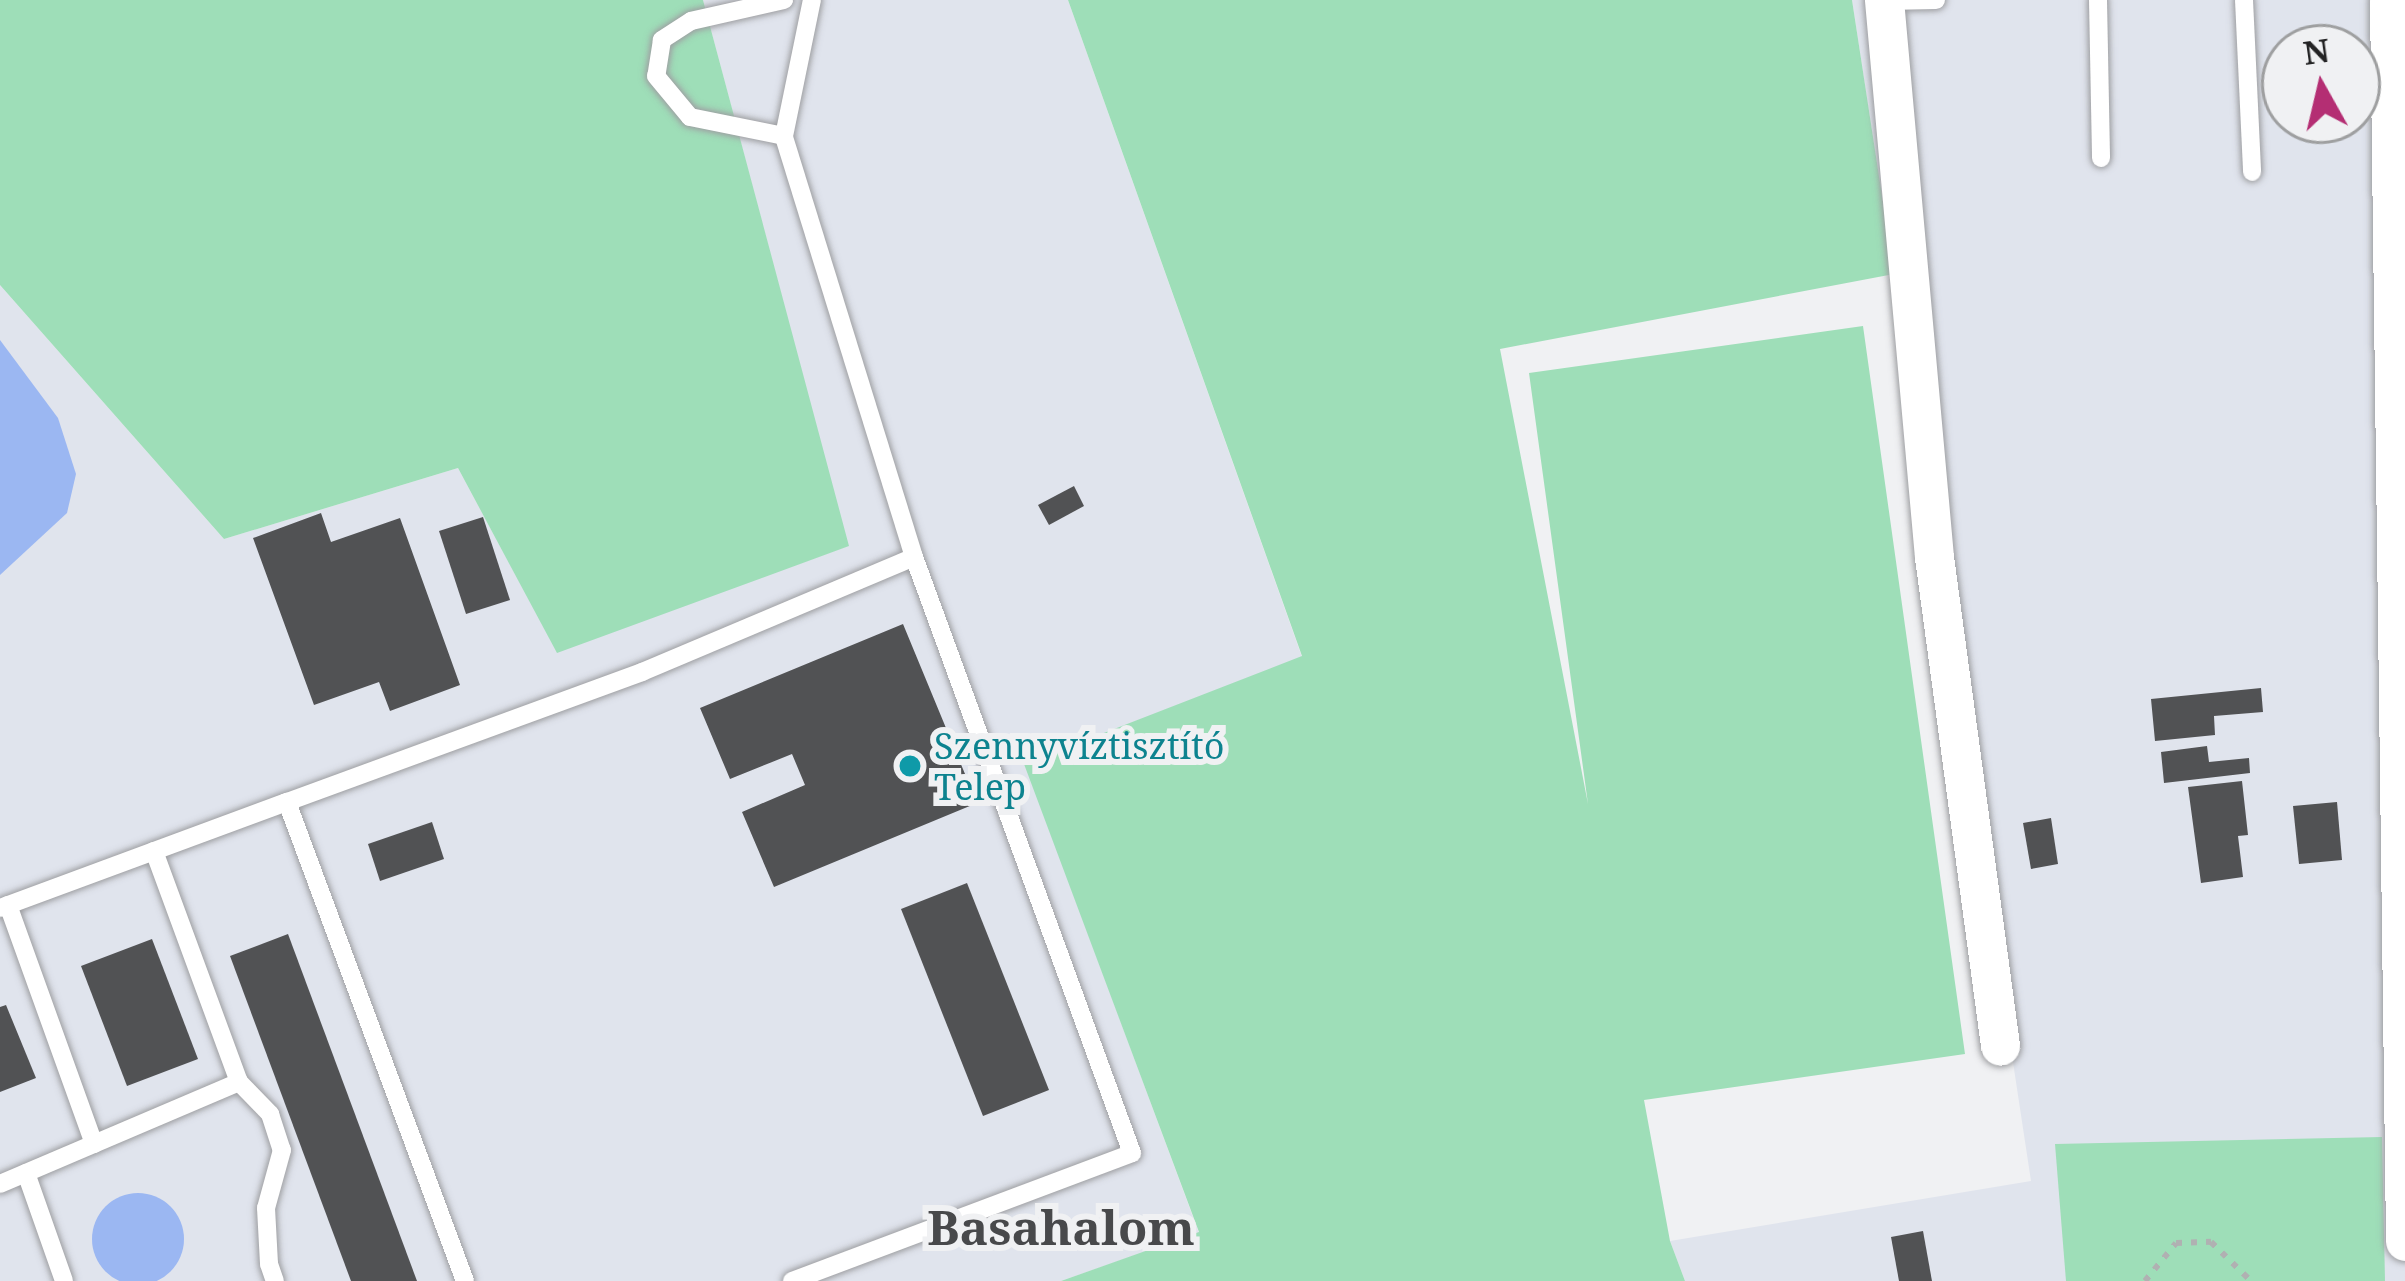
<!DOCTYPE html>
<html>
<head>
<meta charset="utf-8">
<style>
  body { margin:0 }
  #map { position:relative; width:2405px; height:1281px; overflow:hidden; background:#f0f1f3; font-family:"Noto Serif",serif }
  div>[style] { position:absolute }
  .built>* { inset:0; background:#e0e4ed }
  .green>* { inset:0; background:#9edeb8 }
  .water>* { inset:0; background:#9bb7f2 }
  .round { border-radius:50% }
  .building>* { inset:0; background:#515254 }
  .path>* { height:6px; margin-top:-3px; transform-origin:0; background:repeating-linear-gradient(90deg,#b0b1b2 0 6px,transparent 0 15px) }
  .roads { filter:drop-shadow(0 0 3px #9e9fa2) drop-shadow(0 0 3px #9e9fa2) }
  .lane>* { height:18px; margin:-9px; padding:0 9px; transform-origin:9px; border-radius:9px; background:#fff }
  .street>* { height:39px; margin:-19.5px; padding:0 19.5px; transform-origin:19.5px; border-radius:19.5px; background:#fff }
  .dots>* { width:33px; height:33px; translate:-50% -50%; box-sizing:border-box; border:6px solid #f0f1f3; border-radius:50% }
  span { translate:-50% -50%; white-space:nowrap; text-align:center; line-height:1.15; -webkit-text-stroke:12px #f0f1f3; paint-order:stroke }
  .culture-label { font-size:36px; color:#0d838f }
  .left { translate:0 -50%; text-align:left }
  .district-label { font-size:48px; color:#48494b; font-weight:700 }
  .north { position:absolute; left:2261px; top:24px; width:120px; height:120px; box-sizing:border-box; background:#f0f1f3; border:3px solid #9e9fa0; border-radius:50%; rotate:352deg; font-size:33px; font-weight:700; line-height:48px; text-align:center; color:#232324 }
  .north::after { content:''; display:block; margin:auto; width:42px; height:54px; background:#b42e73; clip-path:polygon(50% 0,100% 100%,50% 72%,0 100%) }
</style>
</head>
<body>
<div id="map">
  <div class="built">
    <div style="clip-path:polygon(703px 0,1068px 0,1302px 657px,1025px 764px,1199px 1233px,1061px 1281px,0 1281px,0 285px,224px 539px,458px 468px,557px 652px,848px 546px)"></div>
    <div style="clip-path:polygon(evenodd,1852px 0,2405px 0,2405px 1281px,1685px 1281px,1670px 1241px,2031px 1181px,1852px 0,2285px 48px,2357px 48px,2357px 120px,2285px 120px,2285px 48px)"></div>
  </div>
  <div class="green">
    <div style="clip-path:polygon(0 0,703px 0,849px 546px,557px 653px,458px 468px,224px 539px,0 285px)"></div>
    <div style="clip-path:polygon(1068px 0,1852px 0,1894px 274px,1500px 349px,1588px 804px,1529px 373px,1863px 326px,1965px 1054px,1644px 1100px,1670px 1241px,1685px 1281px,1061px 1281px,1199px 1232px,1024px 764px,1302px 656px)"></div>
    <div style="clip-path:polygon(2382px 1137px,2385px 1281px,2066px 1281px,2055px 1144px)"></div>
  </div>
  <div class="water">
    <div style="clip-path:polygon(0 340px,58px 418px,76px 474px,67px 513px,0 575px)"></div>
    <div class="round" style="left:92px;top:1193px;width:92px;height:92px"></div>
  </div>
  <div class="building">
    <div style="clip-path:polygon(1074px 486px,1084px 506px,1049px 525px,1038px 505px)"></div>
    <div style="clip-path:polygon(321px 513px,331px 542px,400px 518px,460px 685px,390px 711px,379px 682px,314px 705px,253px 538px)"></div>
    <div style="clip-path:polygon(483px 517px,510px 600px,466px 614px,439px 531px)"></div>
    <div style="clip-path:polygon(903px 624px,977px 803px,774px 887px,742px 812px,805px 785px,792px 754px,730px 779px,700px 708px)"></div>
    <div style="clip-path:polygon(2261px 688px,2263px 712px,2214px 716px,2215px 735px,2155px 741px,2151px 699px)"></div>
    <div style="clip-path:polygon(2207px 746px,2209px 762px,2249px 758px,2250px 773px,2164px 783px,2161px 752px)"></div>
    <div style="clip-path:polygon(2242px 781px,2248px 835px,2238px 836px,2243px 877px,2201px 883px,2188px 787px)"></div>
    <div style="clip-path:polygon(2337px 802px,2342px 860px,2299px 864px,2293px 806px)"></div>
    <div style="clip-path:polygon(2051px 818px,2058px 864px,2031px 869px,2023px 823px)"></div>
    <div style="clip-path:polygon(432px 822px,444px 859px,380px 881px,368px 844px)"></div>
    <div style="clip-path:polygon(967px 883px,1049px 1090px,983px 1116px,901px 909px)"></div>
    <div style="clip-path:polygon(288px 934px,417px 1281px,351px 1281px,230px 956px)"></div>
    <div style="clip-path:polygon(152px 939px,198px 1059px,127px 1086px,81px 966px)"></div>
    <div style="clip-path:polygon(6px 1005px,36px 1078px,0 1092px,0 1007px)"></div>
    <div style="clip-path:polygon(1923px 1231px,1932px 1281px,1899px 1281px,1891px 1237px)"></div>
  </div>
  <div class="path">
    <div style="left:2145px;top:1281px;width:49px;rotate:-50.8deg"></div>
    <div style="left:2176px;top:1243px;width:35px;rotate:-2deg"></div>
    <div style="left:2211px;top:1242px;width:56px;rotate:44.3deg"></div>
  </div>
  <div class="roads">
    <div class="lane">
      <div style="left:784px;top:0;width:95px;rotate:167.3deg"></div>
      <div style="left:691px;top:21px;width:35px;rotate:147deg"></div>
      <div style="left:662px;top:40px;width:36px;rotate:99deg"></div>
      <div style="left:656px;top:76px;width:53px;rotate:50.3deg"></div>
      <div style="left:690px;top:117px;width:96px;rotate:11.4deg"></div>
      <div style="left:2098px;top:0;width:158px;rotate:88.9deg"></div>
      <div style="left:2244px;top:0;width:172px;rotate:87.3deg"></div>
      <div style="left:1884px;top:1px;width:52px;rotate:-1.1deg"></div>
      <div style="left:154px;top:851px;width:246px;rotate:69.8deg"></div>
      <div style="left:239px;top:1082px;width:45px;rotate:45.9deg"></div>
      <div style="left:270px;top:1114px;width:38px;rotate:72deg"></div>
      <div style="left:282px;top:1150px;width:60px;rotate:105.4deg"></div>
      <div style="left:266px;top:1208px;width:56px;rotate:86.9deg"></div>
      <div style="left:269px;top:1264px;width:18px;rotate:71deg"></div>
      <div style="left:8px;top:905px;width:254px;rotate:70.2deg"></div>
      <div style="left:0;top:908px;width:306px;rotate:-20.3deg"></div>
      <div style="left:26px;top:1173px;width:114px;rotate:70.6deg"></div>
      <div style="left:0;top:1184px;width:260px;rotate:-23.1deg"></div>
      <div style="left:465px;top:1281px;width:511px;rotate:-110.39deg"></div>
      <div style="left:287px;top:802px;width:378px;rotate:-20.1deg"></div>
      <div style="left:642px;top:672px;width:295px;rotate:-22.9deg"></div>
      <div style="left:914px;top:557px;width:441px;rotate:-107.2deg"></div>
      <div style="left:784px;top:136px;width:139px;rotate:-78.4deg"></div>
      <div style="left:792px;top:1281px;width:363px;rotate:-20.6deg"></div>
      <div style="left:1132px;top:1153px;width:635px;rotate:-110.09deg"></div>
    </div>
    <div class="street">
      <div style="left:1884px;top:0;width:559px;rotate:84.87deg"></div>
      <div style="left:1934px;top:557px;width:493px;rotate:82.3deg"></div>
      <div style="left:2389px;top:0;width:1241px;rotate:89.26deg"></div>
    </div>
  </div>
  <div class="dots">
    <div style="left:910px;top:766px;background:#0f9aa8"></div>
  </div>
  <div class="culture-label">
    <span class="left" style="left:934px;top:766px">Szennyvíztisztító<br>Telep</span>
  </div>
  <div class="district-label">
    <span style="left:1061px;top:1227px">Basahalom</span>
  </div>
  <div class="north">N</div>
</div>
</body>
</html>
